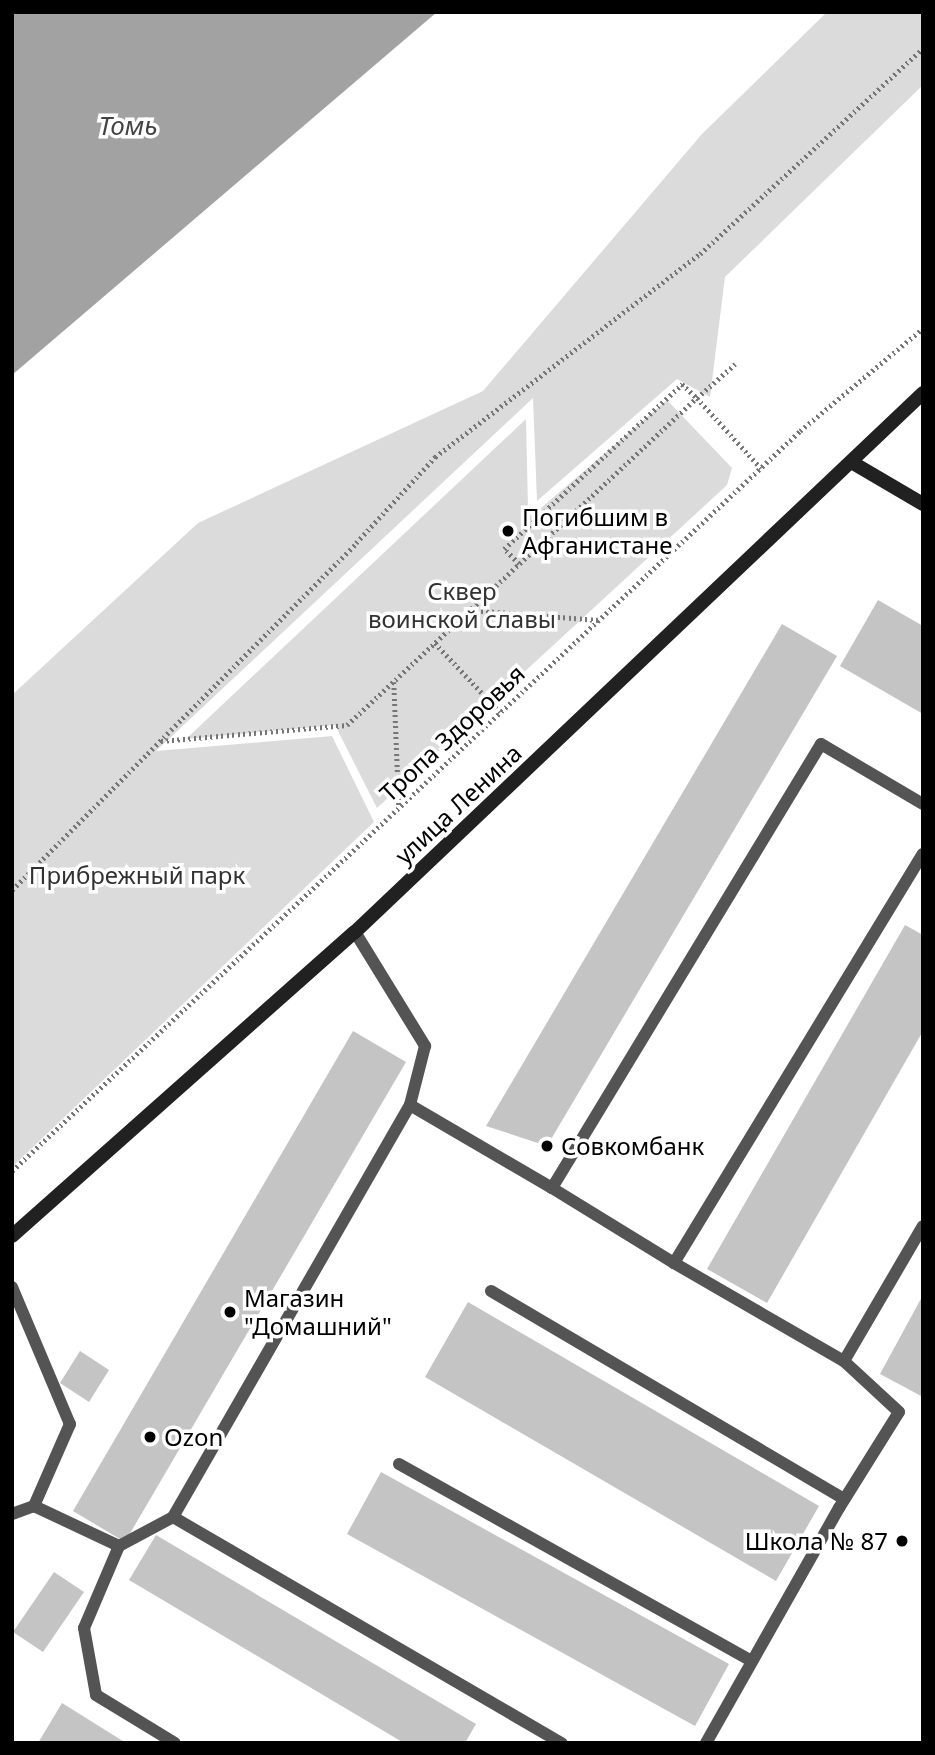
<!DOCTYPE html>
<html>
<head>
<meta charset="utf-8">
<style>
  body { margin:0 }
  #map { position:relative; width:935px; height:1755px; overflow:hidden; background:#fff; font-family:"Noto Sans",sans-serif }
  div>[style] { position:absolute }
  .green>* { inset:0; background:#dbdbdb }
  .water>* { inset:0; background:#a2a2a2 }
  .building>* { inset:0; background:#c4c4c4 }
  .path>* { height:4.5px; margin-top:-2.25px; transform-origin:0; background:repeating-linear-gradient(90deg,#767676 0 2px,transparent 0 5.5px) }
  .lane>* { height:12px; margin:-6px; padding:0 6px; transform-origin:6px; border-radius:6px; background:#545454 }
  .secondary>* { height:14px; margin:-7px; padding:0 7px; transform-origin:7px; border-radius:7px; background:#212121 }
  .dots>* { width:19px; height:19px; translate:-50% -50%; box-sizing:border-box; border:4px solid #fff; border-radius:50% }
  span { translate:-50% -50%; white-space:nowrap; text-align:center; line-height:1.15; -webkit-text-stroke:7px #fff; paint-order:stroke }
  .poi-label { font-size:24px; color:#000 }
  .left { translate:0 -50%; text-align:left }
  .right { translate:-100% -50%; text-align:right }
  .park-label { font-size:24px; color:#323232 }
  .street-label { font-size:24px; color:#000 }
  .water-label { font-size:26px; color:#434343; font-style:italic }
  .frame { position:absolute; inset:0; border:14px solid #000; pointer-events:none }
</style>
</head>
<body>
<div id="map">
  <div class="green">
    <div style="clip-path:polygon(827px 12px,923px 12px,923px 85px,725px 277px,710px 397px,677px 379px,537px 501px,533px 398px,156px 751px,332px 736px,374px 822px,12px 1167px,12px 695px,198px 523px,483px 391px,702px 134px)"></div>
    <div style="clip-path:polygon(667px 400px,732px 468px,727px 485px,377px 808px,335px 725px,186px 739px,526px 419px,528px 508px,534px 514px)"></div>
  </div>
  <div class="water">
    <div style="clip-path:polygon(12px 12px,437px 12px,12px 375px)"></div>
  </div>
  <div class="building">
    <div style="clip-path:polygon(878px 600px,923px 626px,923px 714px,840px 666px)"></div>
    <div style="clip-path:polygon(782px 624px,837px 656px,547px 1146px,486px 1126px)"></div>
    <div style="clip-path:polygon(905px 925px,923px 935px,923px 1031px,767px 1303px,707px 1269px)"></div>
    <div style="clip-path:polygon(353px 1031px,406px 1062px,125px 1542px,73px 1511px)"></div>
    <div style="clip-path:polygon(923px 1295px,923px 1397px,880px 1374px)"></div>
    <div style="clip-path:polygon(468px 1302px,819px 1506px,776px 1581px,425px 1377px)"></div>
    <div style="clip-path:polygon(80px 1351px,109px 1370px,89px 1402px,60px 1383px)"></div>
    <div style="clip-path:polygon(381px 1472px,729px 1664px,695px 1726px,347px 1534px)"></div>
    <div style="clip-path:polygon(156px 1535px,476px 1724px,465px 1743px,404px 1743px,129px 1580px)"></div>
    <div style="clip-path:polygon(54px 1572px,84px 1592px,43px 1652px,13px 1632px)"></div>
    <div style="clip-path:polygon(62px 1703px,126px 1743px,38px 1743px)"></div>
  </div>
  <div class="path">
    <div style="left:519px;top:564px;width:21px;rotate:-135deg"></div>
    <div style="left:504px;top:549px;width:243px;rotate:-42.8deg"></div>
    <div style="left:682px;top:384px;width:21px;rotate:43deg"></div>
    <div style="left:697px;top:398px;width:51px;rotate:-41.8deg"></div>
    <div style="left:470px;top:610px;width:129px;rotate:4.4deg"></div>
    <div style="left:435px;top:643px;width:95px;rotate:46.7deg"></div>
    <div style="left:394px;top:682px;width:123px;rotate:87.7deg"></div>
    <div style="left:161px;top:741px;width:187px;rotate:-4.9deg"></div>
    <div style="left:347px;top:725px;width:479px;rotate:-43.1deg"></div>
    <div style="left:697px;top:398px;width:95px;rotate:47.6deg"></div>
    <div style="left:12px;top:890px;width:489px;rotate:-45.2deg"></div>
    <div style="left:356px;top:543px;width:117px;rotate:-47.4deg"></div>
    <div style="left:435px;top:457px;width:334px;rotate:-37.5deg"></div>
    <div style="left:700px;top:254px;width:304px;rotate:-42.7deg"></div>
    <div style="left:12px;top:1171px;width:1081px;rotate:-43.2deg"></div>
    <div style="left:800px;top:431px;width:160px;rotate:-39.9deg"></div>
  </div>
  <div class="lane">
    <div style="left:355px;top:932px;width:134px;rotate:58.4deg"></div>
    <div style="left:425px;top:1046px;width:61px;rotate:104.3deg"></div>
    <div style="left:410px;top:1105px;width:164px;rotate:30.3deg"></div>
    <div style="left:552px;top:1188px;width:519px;rotate:-58.79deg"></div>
    <div style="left:821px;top:744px;width:118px;rotate:30.5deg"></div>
    <div style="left:552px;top:1188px;width:143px;rotate:31.6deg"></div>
    <div style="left:674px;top:1263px;width:479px;rotate:-58.7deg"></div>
    <div style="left:674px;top:1263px;width:196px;rotate:30deg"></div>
    <div style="left:844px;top:1361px;width:156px;rotate:-59.7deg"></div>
    <div style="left:12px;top:1287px;width:149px;rotate:67.1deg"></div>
    <div style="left:70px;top:1424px;width:90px;rotate:113.7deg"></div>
    <div style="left:34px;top:1506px;width:94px;rotate:25.2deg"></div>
    <div style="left:119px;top:1546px;width:89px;rotate:113.1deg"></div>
    <div style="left:84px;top:1628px;width:68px;rotate:79.8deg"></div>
    <div style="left:96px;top:1695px;width:92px;rotate:31.3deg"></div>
    <div style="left:491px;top:1291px;width:410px;rotate:30.5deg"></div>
    <div style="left:399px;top:1464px;width:404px;rotate:29.2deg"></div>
    <div style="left:12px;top:1514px;width:23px;rotate:-20deg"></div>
    <div style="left:173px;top:1517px;width:450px;rotate:30.2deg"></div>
    <div style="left:119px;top:1546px;width:61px;rotate:-28.2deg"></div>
    <div style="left:173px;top:1517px;width:475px;rotate:-60.1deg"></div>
    <div style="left:706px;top:1743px;width:270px;rotate:-60.5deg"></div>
    <div style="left:839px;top:1508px;width:113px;rotate:-58deg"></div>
    <div style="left:899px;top:1412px;width:75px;rotate:-137.2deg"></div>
  </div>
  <div class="secondary">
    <div style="left:853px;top:463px;width:81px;rotate:30.4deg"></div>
    <div style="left:12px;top:1236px;width:458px;rotate:-41.6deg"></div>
    <div style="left:355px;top:932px;width:783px;rotate:-43.5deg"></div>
  </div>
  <div class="dots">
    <div style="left:508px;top:531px;background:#000"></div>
    <div style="left:547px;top:1146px;background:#000"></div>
    <div style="left:230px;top:1312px;background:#000"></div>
    <div style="left:150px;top:1437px;background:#000"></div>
    <div style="left:902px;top:1541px;background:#000"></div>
  </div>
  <div class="poi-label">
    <span class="left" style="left:522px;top:531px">Погибшим в<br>Афганистане</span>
    <span class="left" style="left:561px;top:1146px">Совкомбанк</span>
    <span class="left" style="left:244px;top:1312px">Магазин<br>"Домашний"</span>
    <span class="left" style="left:164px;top:1437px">Ozon</span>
    <span class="right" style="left:888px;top:1541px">Школа № 87</span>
  </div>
  <div class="park-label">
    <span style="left:462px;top:605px">Сквер<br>воинской славы</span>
    <span style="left:137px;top:875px">Прибрежный парк</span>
  </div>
  <div class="street-label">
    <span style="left:452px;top:733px;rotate:-43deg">Тропа Здоровья</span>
    <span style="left:458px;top:804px;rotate:-43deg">улица Ленина</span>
  </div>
  <div class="water-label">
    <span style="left:128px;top:126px">Томь</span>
  </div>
  <div class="frame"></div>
</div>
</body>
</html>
